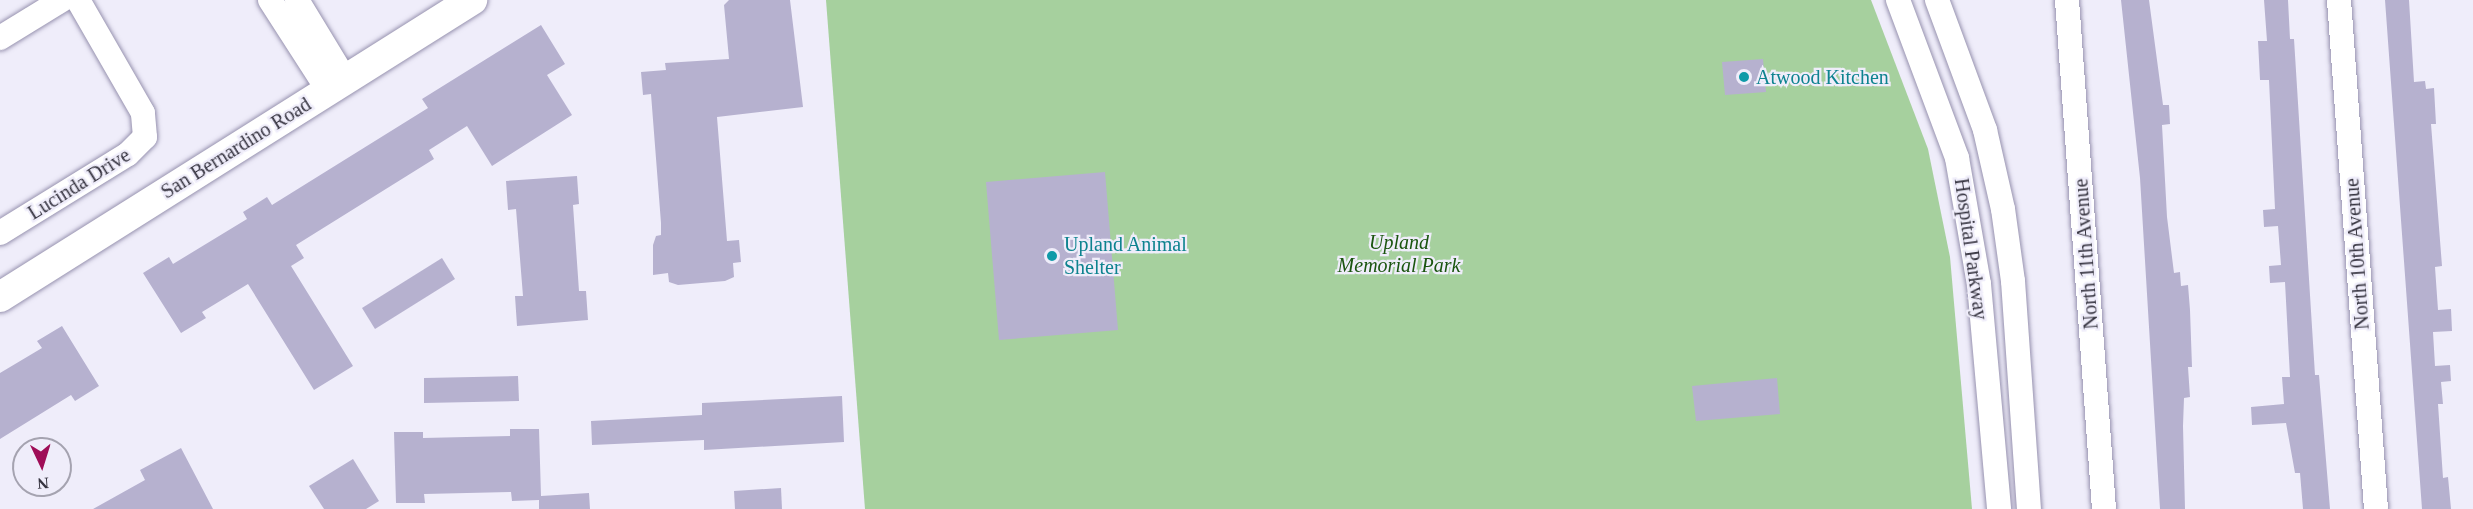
<!DOCTYPE html>
<html>
<head>
<meta charset="utf-8">
<style>
  body { margin:0 }
  #map { position:relative; width:2473px; height:509px; overflow:hidden; background:#efedfa; font-family:"Times New Roman",serif }
  div>[style] { position:absolute }
  .green>* { inset:0; background:#a6d09e }
  .building>* { inset:0; background:#b6b1cf }
  .roads { filter:drop-shadow(0 0 2px #9792af) drop-shadow(0 0 2px #9792af) }
  .minor>* { height:24px; margin:-12px; padding:0 12px; transform-origin:12px; border-radius:12px; background:#fff }
  .tertiary>* { height:30px; margin:-15px; padding:0 15px; transform-origin:15px; border-radius:15px; background:#fff }
  .dots>* { width:16px; height:16px; translate:-50% -50%; box-sizing:border-box; border:3px solid #efedfa; border-radius:50% }
  span { translate:-50% -50%; white-space:nowrap; text-align:center; line-height:1.15; -webkit-text-stroke:4.5px #efedfa; paint-order:stroke }
  .culture-label { font-size:20px; color:#0d838f }
  .left { translate:0 -50%; text-align:left }
  .street-label { font-size:20px; color:#363440 }
  .park-label { font-size:20px; color:#1a550f; font-style:italic }
  .north { position:absolute; left:12px; top:437px; width:60px; height:60px; box-sizing:border-box; background:#efedfa; border:2px solid #a5a3b0; border-radius:50%; rotate:176deg; font-size:16px; font-weight:700; line-height:24px; text-align:center; color:#363440 }
  .north::after { content:''; display:block; margin:auto; width:21px; height:27px; background:#9f0d57; clip-path:polygon(50% 0,100% 100%,50% 72%,0 100%) }
</style>
</head>
<body>
<div id="map">
  <div class="green">
    <div style="clip-path:polygon(826px 0,1871px 0,1928px 149px,1950px 257px,1972px 509px,865px 509px)"></div>
  </div>
  <div class="building">
    <div style="clip-path:polygon(729px 0,790px 0,803px 107px,717px 117px,727px 241px,739px 240px,741px 262px,733px 263px,734px 277px,725px 281px,678px 285px,669px 282px,668px 273px,653px 275px,653px 245px,656px 236px,661px 235px,661px 223px,651px 94px,643px 95px,641px 72px,666px 70px,665px 63px,729px 59px,724px 5px)"></div>
    <div style="clip-path:polygon(2121px 0,2149px 0,2163px 105px,2169px 105px,2170px 124px,2162px 125px,2167px 217px,2174px 273px,2180px 272px,2181px 286px,2188px 285px,2190px 310px,2192px 367px,2188px 367px,2190px 397px,2184px 398px,2183px 426px,2185px 509px,2160px 509px,2140px 178px)"></div>
    <div style="clip-path:polygon(2264px 0,2288px 0,2290px 39px,2294px 39px,2315px 375px,2319px 375px,2330px 509px,2303px 509px,2300px 473px,2295px 473px,2286px 423px,2252px 425px,2251px 407px,2284px 404px,2282px 377px,2290px 377px,2285px 282px,2270px 283px,2269px 266px,2281px 265px,2278px 226px,2264px 227px,2263px 210px,2275px 209px,2269px 80px,2260px 80px,2258px 41px,2267px 41px)"></div>
    <div style="clip-path:polygon(2385px 0,2409px 0,2414px 82px,2425px 81px,2426px 89px,2434px 88px,2436px 124px,2431px 124px,2442px 266px,2435px 267px,2438px 310px,2451px 309px,2452px 331px,2433px 332px,2435px 366px,2450px 365px,2451px 381px,2441px 382px,2443px 404px,2438px 404px,2443px 478px,2448px 477px,2451px 509px,2422px 509px)"></div>
    <div style="clip-path:polygon(541px 25px,565px 64px,547px 75px,572px 115px,492px 166px,467px 126px,429px 150px,434px 159px,296px 245px,304px 258px,291px 266px,353px 366px,314px 390px,248px 284px,202px 312px,206px 318px,181px 333px,143px 273px,169px 257px,173px 264px,247px 219px,243px 212px,267px 197px,272px 205px,428px 108px,422px 99px)"></div>
    <div style="clip-path:polygon(1763px 59px,1766px 92px,1725px 95px,1722px 62px)"></div>
    <div style="clip-path:polygon(1105px 172px,1118px 330px,999px 340px,986px 182px)"></div>
    <div style="clip-path:polygon(577px 176px,579px 204px,573px 205px,579px 291px,586px 291px,588px 320px,517px 326px,515px 296px,523px 296px,516px 209px,508px 210px,506px 181px)"></div>
    <div style="clip-path:polygon(442px 258px,455px 279px,375px 329px,362px 308px)"></div>
    <div style="clip-path:polygon(62px 326px,99px 386px,75px 401px,71px 395px,0 439px,0 373px,42px 348px,37px 341px)"></div>
    <div style="clip-path:polygon(518px 376px,519px 401px,424px 403px,424px 378px)"></div>
    <div style="clip-path:polygon(1777px 378px,1780px 414px,1696px 421px,1692px 386px)"></div>
    <div style="clip-path:polygon(842px 396px,844px 442px,704px 450px,704px 440px,592px 445px,591px 421px,702px 415px,702px 403px)"></div>
    <div style="clip-path:polygon(510px 429px,539px 429px,541px 496px,589px 493px,590px 509px,539px 509px,539px 500px,512px 501px,511px 492px,424px 494px,425px 503px,396px 503px,394px 432px,423px 432px,423px 438px,510px 436px)"></div>
    <div style="clip-path:polygon(181px 448px,213px 509px,93px 509px,145px 480px,140px 470px)"></div>
    <div style="clip-path:polygon(353px 459px,379px 501px,366px 509px,324px 509px,309px 486px)"></div>
    <div style="clip-path:polygon(781px 488px,782px 509px,735px 509px,734px 491px)"></div>
  </div>
  <div class="roads">
    <div class="minor">
      <div style="left:270px;top:0;width:107px;rotate:57.2deg"></div>
      <div style="left:297px;top:0;width:92px;rotate:58.7deg"></div>
      <div style="left:1898px;top:0;width:169px;rotate:69.5deg"></div>
      <div style="left:1957px;top:158px;width:128px;rotate:80.1deg"></div>
      <div style="left:1979px;top:284px;width:226px;rotate:84.9deg"></div>
      <div style="left:1937px;top:0;width:139px;rotate:69.7deg"></div>
      <div style="left:1985px;top:130px;width:81px;rotate:77.2deg"></div>
      <div style="left:2003px;top:209px;width:73px;rotate:82.1deg"></div>
      <div style="left:2013px;top:281px;width:229px;rotate:86deg"></div>
      <div style="left:2067px;top:0;width:510px;rotate:85.84deg"></div>
      <div style="left:2339px;top:0;width:510px;rotate:85.84deg"></div>
      <div style="left:0;top:38px;width:73px;rotate:-31.5deg"></div>
      <div style="left:0;top:233px;width:150px;rotate:-31.7deg"></div>
      <div style="left:128px;top:154px;width:24px;rotate:-45deg"></div>
      <div style="left:145px;top:137px;width:24px;rotate:-95deg"></div>
      <div style="left:143px;top:113px;width:130px;rotate:-119.9deg"></div>
    </div>
    <div class="tertiary">
      <div style="left:0;top:297px;width:558px;rotate:-32.18deg"></div>
    </div>
  </div>
  <div class="dots">
    <div style="left:1744px;top:77px;background:#0f9aa8"></div>
    <div style="left:1052px;top:256px;background:#0f9aa8"></div>
  </div>
  <div class="culture-label">
    <span class="left" style="left:1756px;top:77px">Atwood Kitchen</span>
    <span class="left" style="left:1064px;top:256px">Upland Animal<br>Shelter</span>
  </div>
  <div class="street-label">
    <span style="left:236px;top:148px;rotate:-32deg">San Bernardino Road</span>
    <span style="left:79px;top:184px;rotate:-32deg">Lucinda Drive</span>
    <span style="left:1971px;top:249px;rotate:82deg">Hospital Parkway</span>
    <span style="left:2086px;top:254px;rotate:-94deg">North 11th Avenue</span>
    <span style="left:2357px;top:254px;rotate:-94deg">North 10th Avenue</span>
  </div>
  <div class="park-label">
    <span style="left:1399px;top:254px">Upland<br>Memorial Park</span>
  </div>
  <div class="north">N</div>
</div>
</body>
</html>
